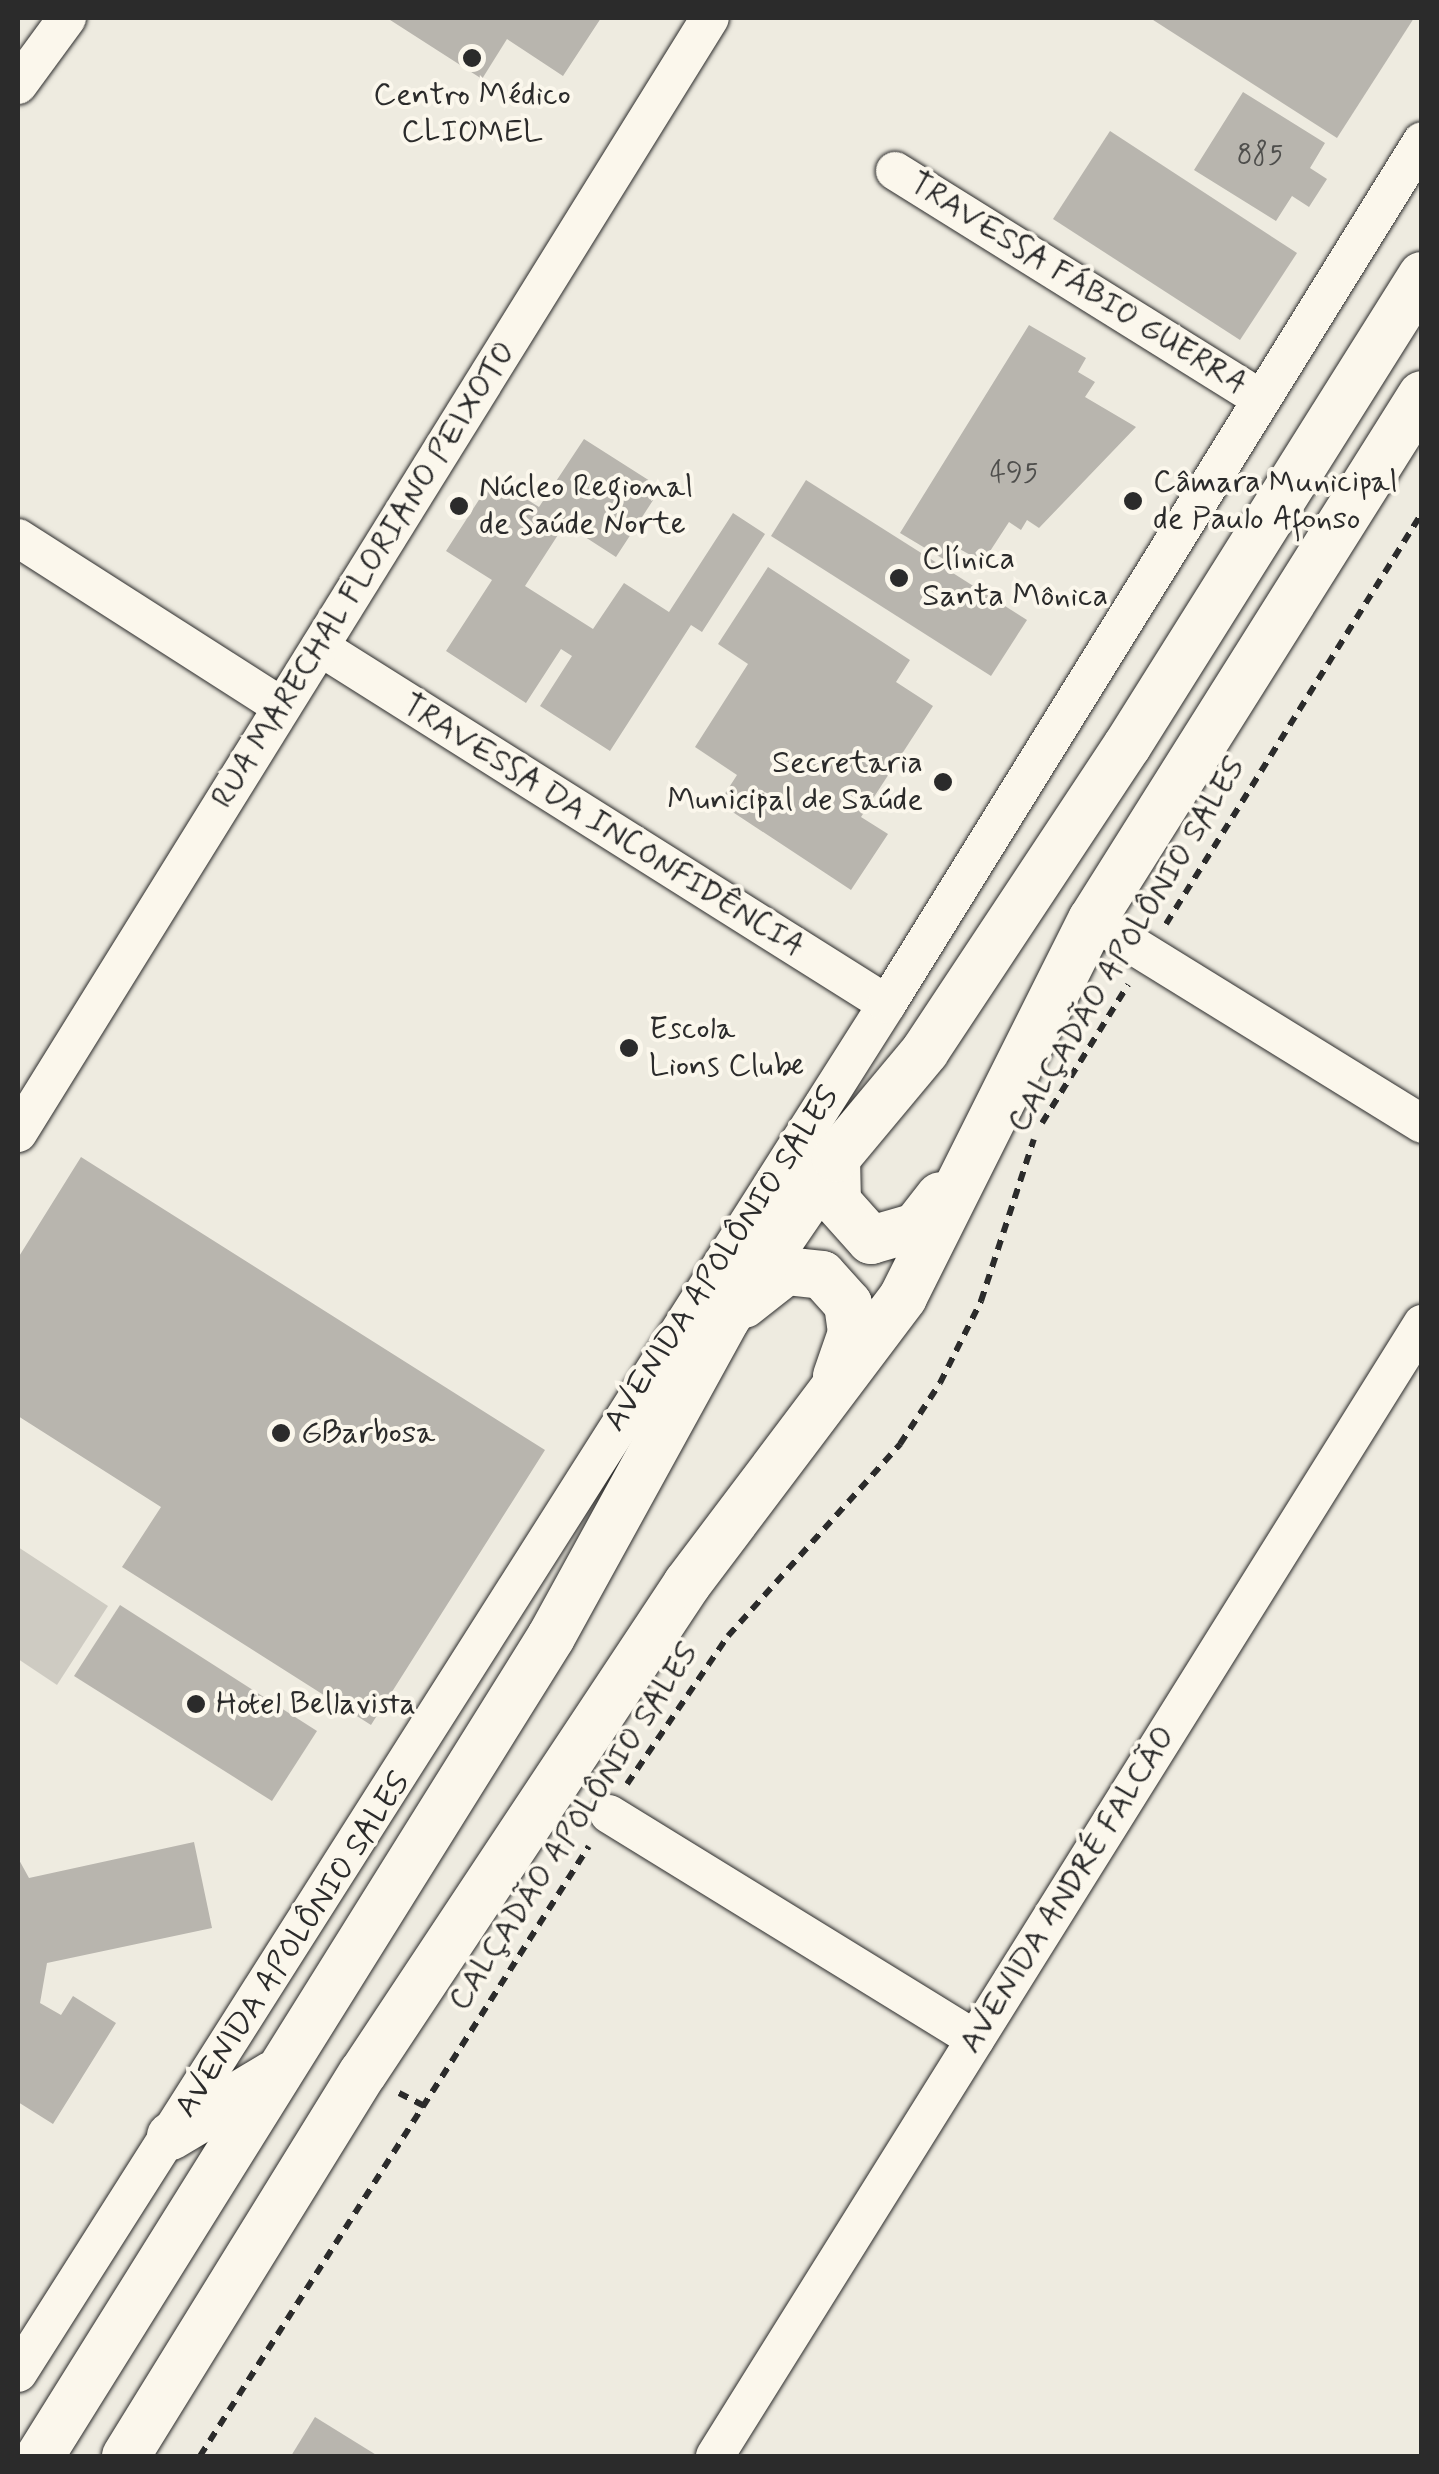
<!DOCTYPE html>
<html>
<head>
<meta charset="utf-8">
<style>
  body { margin:0 }
  #map { position:relative; width:1439px; height:2474px; overflow:hidden; background:#eeebe0; font-family:Mynerve,sans-serif }
  div>[style] { position:absolute }
  .green>* { inset:0; background:#cecbc2 }
  .building>* { inset:0; background:#b8b5ae }
  .path>* { height:6px; margin-top:-3px; transform-origin:0; background:repeating-linear-gradient(90deg,#2b2b2b 0 10px,transparent 0 18px) }
  .roads { filter:drop-shadow(0 0 2px #2b2b2b) drop-shadow(0 0 2px #2b2b2b) }
  .minor>* { height:38px; margin:-19px; padding:0 19px; transform-origin:19px; border-radius:19px; background:#fbf7ec }
  .tertiary>* { height:48px; margin:-24px; padding:0 24px; transform-origin:24px; border-radius:24px; background:#fbf7ec }
  .dots>* { width:28px; height:28px; translate:-50% -50%; box-sizing:border-box; border:5px solid #fbf7ec; border-radius:50% }
  span { translate:-50% -50%; white-space:nowrap; text-align:center; line-height:1.15; -webkit-text-stroke:8px #fbf7ec; paint-order:stroke }
  .number-label { font-size:28px; color:#4e4e4c }
  .number-label span { -webkit-text-stroke-width:0 }
  .poi-label { font-size:32px; color:#2b2b2b }
  .left { translate:0 -50%; text-align:left }
  .right { translate:-100% -50%; text-align:right }
  .street-label { font-size:32px; color:#2b2b2b }
  .frame { position:absolute; inset:0; border:20px solid #2b2b2b; pointer-events:none }
</style>
</head>
<body>
<div id="map">
  <div class="green">
    <div style="clip-path:polygon(18px 1547px,108px 1606px,57px 1685px,18px 1659px)"></div>
  </div>
  <div class="building">
    <div style="clip-path:polygon(387px 18px,601px 18px,563px 76px,507px 39px,482px 79px)"></div>
    <div style="clip-path:polygon(1150px 18px,1414px 18px,1337px 138px)"></div>
    <div style="clip-path:polygon(1243px 92px,1325px 143px,1310px 168px,1327px 179px,1309px 207px,1292px 196px,1276px 221px,1194px 170px)"></div>
    <div style="clip-path:polygon(1110px 131px,1297px 253px,1240px 340px,1053px 219px)"></div>
    <div style="clip-path:polygon(1029px 325px,1086px 358px,1078px 372px,1095px 382px,1085px 397px,1136px 427px,1039px 528px,1027px 520px,1021px 530px,1009px 522px,983px 562px,956px 547px,945px 560px,900px 533px)"></div>
    <div style="clip-path:polygon(584px 439px,661px 488px,616px 557px,565px 524px,525px 586px,593px 629px,624px 583px,669px 612px,733px 513px,765px 534px,702px 632px,691px 625px,610px 751px,540px 706px,572px 656px,561px 649px,526px 703px,446px 651px,492px 580px,446px 551px,493px 478px,539px 507px)"></div>
    <div style="clip-path:polygon(806px 480px,1027px 620px,991px 676px,771px 536px)"></div>
    <div style="clip-path:polygon(768px 567px,910px 660px,896px 682px,933px 706px,861px 817px,888px 834px,851px 890px,719px 803px,737px 775px,695px 747px,748px 664px,718px 644px)"></div>
    <div style="clip-path:polygon(81px 1157px,545px 1450px,371px 1725px,122px 1567px,161px 1507px,18px 1416px,18px 1258px)"></div>
    <div style="clip-path:polygon(120px 1605px,317px 1731px,272px 1801px,74px 1676px)"></div>
    <div style="clip-path:polygon(194px 1842px,212px 1928px,47px 1963px,40px 2003px,61px 2015px,73px 1996px,116px 2023px,53px 2124px,18px 2102px,18px 1858px,29px 1878px)"></div>
    <div style="clip-path:polygon(315px 2417px,378px 2456px,291px 2456px)"></div>
  </div>
  <div class="path">
    <div style="left:1166px;top:924px;width:484px;rotate:-58.1deg"></div>
    <div style="left:1042px;top:1123px;width:163px;rotate:-58.1deg"></div>
    <div style="left:627px;top:1784px;width:179px;rotate:-55.7deg"></div>
    <div style="left:728px;top:1636px;width:258px;rotate:-48.1deg"></div>
    <div style="left:900px;top:1444px;width:73px;rotate:-56.7deg"></div>
    <div style="left:940px;top:1383px;width:92px;rotate:-63.4deg"></div>
    <div style="left:981px;top:1301px;width:170px;rotate:-71.9deg"></div>
    <div style="left:399px;top:2093px;width:28px;rotate:27deg"></div>
    <div style="left:200px;top:2456px;width:723px;rotate:-57.47deg"></div>
  </div>
  <div class="roads">
    <div class="minor">
      <div style="left:18px;top:85px;width:83px;rotate:-53.8deg"></div>
      <div style="left:895px;top:171px;width:430px;rotate:31.9deg"></div>
      <div style="left:18px;top:538px;width:313px;rotate:32.6deg"></div>
      <div style="left:320px;top:647px;width:670px;rotate:32.2deg"></div>
      <div style="left:1092px;top:920px;width:388px;rotate:31.7deg"></div>
      <div style="left:18px;top:1133px;width:1312px;rotate:-58.18deg"></div>
      <div style="left:609px;top:1814px;width:430px;rotate:31.6deg"></div>
      <div style="left:18px;top:2373px;width:1622px;rotate:-57.59deg"></div>
      <div style="left:887px;top:1004px;width:1015px;rotate:-58.2deg"></div>
      <div style="left:715px;top:2456px;width:1335px;rotate:-58.01deg"></div>
    </div>
    <div class="tertiary">
      <div style="left:836px;top:1158px;width:44px;rotate:88.7deg"></div>
      <div style="left:837px;top:1202px;width:51px;rotate:48.2deg"></div>
      <div style="left:871px;top:1240px;width:47px;rotate:-16.1deg"></div>
      <div style="left:916px;top:1227px;width:39px;rotate:-52deg"></div>
      <div style="left:744px;top:1304px;width:53px;rotate:-38.2deg"></div>
      <div style="left:786px;top:1271px;width:36px;rotate:6deg"></div>
      <div style="left:822px;top:1275px;width:39px;rotate:48deg"></div>
      <div style="left:848px;top:1304px;width:29px;rotate:82deg"></div>
      <div style="left:852px;top:1333px;width:46px;rotate:109.2deg"></div>
      <div style="left:171px;top:2136px;width:119px;rotate:-30.9deg"></div>
      <div style="left:40px;top:2456px;width:965px;rotate:-58.04deg"></div>
      <div style="left:551px;top:1637px;width:362px;rotate:-61.2deg"></div>
      <div style="left:725px;top:1320px;width:196px;rotate:-55.6deg"></div>
      <div style="left:836px;top:1158px;width:139px;rotate:-50.2deg"></div>
      <div style="left:925px;top:1051px;width:366px;rotate:-56.5deg"></div>
      <div style="left:1127px;top:746px;width:555px;rotate:-57.89deg"></div>
      <div style="left:126px;top:2456px;width:450px;rotate:-58.3deg"></div>
      <div style="left:363px;top:2073px;width:587px;rotate:-56.47deg"></div>
      <div style="left:687px;top:1584px;width:359px;rotate:-53deg"></div>
      <div style="left:903px;top:1297px;width:422px;rotate:-63.4deg"></div>
      <div style="left:1092px;top:920px;width:620px;rotate:-57.85deg"></div>
    </div>
  </div>
  <div class="dots">
    <div style="left:472px;top:58px;background:#2b2b2b"></div>
    <div style="left:1133px;top:501px;background:#2b2b2b"></div>
    <div style="left:459px;top:506px;background:#2b2b2b"></div>
    <div style="left:899px;top:578px;background:#2b2b2b"></div>
    <div style="left:943px;top:782px;background:#2b2b2b"></div>
    <div style="left:629px;top:1048px;background:#2b2b2b"></div>
    <div style="left:281px;top:1433px;background:#2b2b2b"></div>
    <div style="left:196px;top:1704px;background:#2b2b2b"></div>
  </div>
  <div class="number-label">
    <span style="left:1260px;top:156px">885</span>
    <span style="left:1014px;top:474px">495</span>
  </div>
  <div class="poi-label">
    <span style="left:472px;top:114px">Centro Médico<br>CLIOMEL</span>
    <span class="left" style="left:1153px;top:501px">Câmara Municipal<br>de Paulo Afonso</span>
    <span class="left" style="left:479px;top:506px">Núcleo Regional<br>de Saúde Norte</span>
    <span class="left" style="left:922px;top:578px">Clínica<br>Santa Mônica</span>
    <span class="right" style="left:923px;top:782px">Secretaria<br>Municipal de Saúde</span>
    <span class="left" style="left:649px;top:1048px">Escola<br>Lions Clube</span>
    <span class="left" style="left:301px;top:1433px">GBarbosa</span>
    <span class="left" style="left:216px;top:1704px">Hotel Bellavista</span>
  </div>
  <div class="street-label">
    <span style="left:1078px;top:284px;rotate:32deg">TRAVESSA FÁBIO GUERRA</span>
    <span style="left:364px;top:575px;rotate:-58deg">RUA MARECHAL FLORIANO PEIXOTO</span>
    <span style="left:603px;top:826px;rotate:32deg">TRAVESSA DA INCONFIDÊNCIA</span>
    <span style="left:1127px;top:945px;rotate:-59deg">CALÇADÃO APOLÔNIO SALES</span>
    <span style="left:722px;top:1259px;rotate:-57deg">AVENIDA APOLÔNIO SALES</span>
    <span style="left:574px;top:1827px;rotate:-57deg">CALÇADÃO APOLÔNIO SALES</span>
    <span style="left:1068px;top:1890px;rotate:-58deg">AVENIDA ANDRÉ FALCÃO</span>
    <span style="left:293px;top:1945px;rotate:-57deg">AVENIDA APOLÔNIO SALES</span>
  </div>
  <div class="frame"></div>
</div>
</body>
</html>
